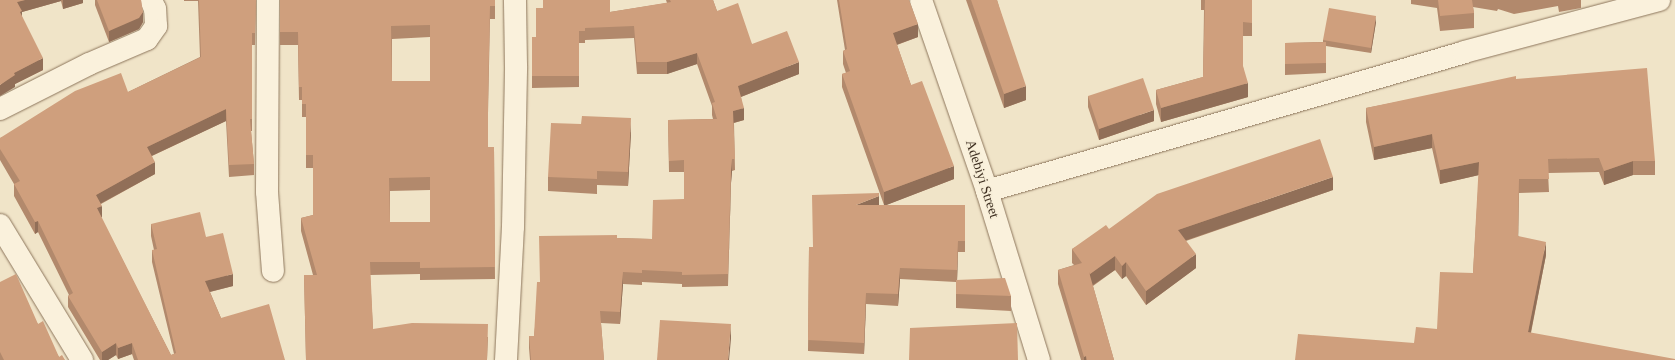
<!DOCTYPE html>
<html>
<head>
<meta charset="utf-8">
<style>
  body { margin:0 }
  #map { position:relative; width:1675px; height:360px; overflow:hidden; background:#f0e4c8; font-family:"Times New Roman",serif }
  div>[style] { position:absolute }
  .roads { filter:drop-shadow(0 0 1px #8d765c) drop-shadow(0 0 1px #8d765c) }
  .minor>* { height:22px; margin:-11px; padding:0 11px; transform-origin:11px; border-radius:11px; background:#faf1dc }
  .wall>* { inset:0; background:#b2896c }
  .shaded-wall>* { inset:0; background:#916f58 }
  .building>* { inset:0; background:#cf9f7d }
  span { translate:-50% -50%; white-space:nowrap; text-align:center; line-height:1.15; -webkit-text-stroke:3px #f7eed8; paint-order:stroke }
  .street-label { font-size:14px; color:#3d2e20 }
</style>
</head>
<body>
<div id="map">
  <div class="roads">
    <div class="minor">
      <div style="left:268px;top:0;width:192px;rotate:90.3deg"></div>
      <div style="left:267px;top:192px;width:79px;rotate:85.7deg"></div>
      <div style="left:921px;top:0;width:202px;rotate:70.9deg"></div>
      <div style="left:987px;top:191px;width:177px;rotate:72.9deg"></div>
      <div style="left:0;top:109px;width:100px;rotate:-26.8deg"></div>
      <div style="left:89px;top:64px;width:63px;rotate:-23.3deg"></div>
      <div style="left:147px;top:39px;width:16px;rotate:-55deg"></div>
      <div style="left:156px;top:26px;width:17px;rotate:-93deg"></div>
      <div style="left:155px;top:9px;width:10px;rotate:-114deg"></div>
      <div style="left:987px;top:191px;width:497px;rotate:-16.2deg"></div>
      <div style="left:1464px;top:52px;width:202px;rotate:-14.9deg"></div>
      <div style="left:0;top:225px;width:158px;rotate:58.7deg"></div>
      <div style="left:506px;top:360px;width:133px;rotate:-87deg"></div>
      <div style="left:513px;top:227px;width:161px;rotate:-88.9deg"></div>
      <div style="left:516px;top:66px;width:66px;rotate:-90.9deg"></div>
    </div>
  </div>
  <div class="wall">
    <div style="clip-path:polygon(0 0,83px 0,83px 3px,63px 9px,61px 1px,22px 12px,22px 17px,43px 70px,15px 84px,15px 87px)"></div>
    <div style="clip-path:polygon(95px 0,141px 0,143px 22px,139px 29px,109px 42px,95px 5px)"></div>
    <div style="clip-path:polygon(184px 0,256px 0,255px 45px,252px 45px,252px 131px,251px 131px,254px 164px,254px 175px,229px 177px,226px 121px,152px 156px,155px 174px,101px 204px,101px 218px,171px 355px,174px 354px,152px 262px,152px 250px,154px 250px,151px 236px,151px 224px,206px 237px,233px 286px,210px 292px,221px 318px,285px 360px,134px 360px,132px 354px,118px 359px,116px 355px,108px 360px,100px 360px,68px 307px,68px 296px,69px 295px,38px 232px,35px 234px,14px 196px,14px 184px,0 160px,0 138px,128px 92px,200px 57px,198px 1px,184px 1px)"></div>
    <div style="clip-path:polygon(evenodd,280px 0,495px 0,495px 19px,490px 19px,488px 114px,488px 147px,494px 147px,495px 279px,420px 280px,420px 274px,370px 275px,373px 329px,488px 337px,487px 360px,306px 360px,304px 275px,313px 275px,301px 231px,301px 218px,313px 215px,313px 168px,306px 168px,306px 117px,302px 117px,302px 100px,299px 100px,298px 45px,280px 45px,280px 0,430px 37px,430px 81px,392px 81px,392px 39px,430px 37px,280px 0,430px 190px,430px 222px,390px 222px,390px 191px,430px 190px)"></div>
    <div style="clip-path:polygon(666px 0,713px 0,717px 11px,752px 44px,799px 74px,741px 97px,744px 120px,734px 123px,735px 170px,732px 171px,731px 183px,728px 286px,682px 287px,682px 284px,642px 282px,642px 285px,623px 284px,620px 324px,601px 323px,604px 360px,530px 360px,529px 348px,529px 336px,534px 336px,540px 282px,617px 238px,652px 239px,684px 199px,684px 172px,669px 172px,668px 120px,713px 119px,712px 115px,712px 106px,697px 64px,667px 74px,637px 74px,634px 38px,585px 40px,585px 43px,579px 43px,579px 87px,532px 88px,532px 37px,536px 37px,610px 12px,667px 3px)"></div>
    <div style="clip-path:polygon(837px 0,909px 0,918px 37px,897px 45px,911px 85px,954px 179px,886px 205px,965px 205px,965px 252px,958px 252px,957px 280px,1011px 296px,1011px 311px,956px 308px,956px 282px,900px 279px,898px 306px,866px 304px,864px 354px,808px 351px,809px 247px,813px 247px,879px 205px,884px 205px,842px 87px,842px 74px,846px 73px,843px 64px,843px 51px,845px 50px)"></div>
    <div style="clip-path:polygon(966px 0,997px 0,1026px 100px,1004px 108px)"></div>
    <div style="clip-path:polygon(1201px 0,1252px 0,1252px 36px,1243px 36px,1243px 67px,1248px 97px,1161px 122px,1156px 104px,1156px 90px,1203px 77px,1204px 10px,1201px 10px)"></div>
    <div style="clip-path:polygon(1411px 0,1581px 0,1581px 8px,1559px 12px,1558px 6px,1514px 14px,1498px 9px,1497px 11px,1473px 7px,1474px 13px,1474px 28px,1440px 31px,1437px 8px,1411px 4px)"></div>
    <div style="clip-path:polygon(1376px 22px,1371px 53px,1326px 46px,1326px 73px,1285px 75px,1285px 43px,1323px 42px,1323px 40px)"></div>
    <div style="clip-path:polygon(1516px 79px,1655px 161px,1655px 175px,1633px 175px,1604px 185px,1599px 172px,1548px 173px,1549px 192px,1519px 193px,1518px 236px,1546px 255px,1531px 333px,1414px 343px,1437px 329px,1473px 273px,1479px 175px,1440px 184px,1432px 148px,1374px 160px,1366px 122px,1366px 108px)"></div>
    <div style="clip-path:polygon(1088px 96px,1154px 121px,1099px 140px,1088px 107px)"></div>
    <div style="clip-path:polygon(631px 132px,628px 186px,597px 185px,597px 194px,548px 191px,548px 177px)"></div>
    <div style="clip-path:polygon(1333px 190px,1186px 241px,1196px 268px,1146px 305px,1126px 276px,1122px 279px,1115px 270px,1093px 286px,1114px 360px,1081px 360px,1058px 284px,1058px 270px,1074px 265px,1072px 263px,1072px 249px,1109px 229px)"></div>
    <div style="clip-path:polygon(0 282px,38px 324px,59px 357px,65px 360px,0 360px)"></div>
  </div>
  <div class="shaded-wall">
    <div style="clip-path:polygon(25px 0,61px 0,61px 1px,22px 12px,22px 22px,17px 2px)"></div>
    <div style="clip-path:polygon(63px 0,83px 0,83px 3px,63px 9px)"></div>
    <div style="clip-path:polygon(143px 12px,143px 22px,139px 29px,109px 42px,109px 31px)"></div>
    <div style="clip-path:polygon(1376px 16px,1376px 22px,1371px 53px,1371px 48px)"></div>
    <div style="clip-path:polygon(918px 24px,918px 37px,893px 46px,893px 33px)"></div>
    <div style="clip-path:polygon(697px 53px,697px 64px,667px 74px,667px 62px)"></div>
    <div style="clip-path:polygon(43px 58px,43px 70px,15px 84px,15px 87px,0 96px,0 85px,14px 73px)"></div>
    <div style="clip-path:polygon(799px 62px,799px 74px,738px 98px,738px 86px)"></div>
    <div style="clip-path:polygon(1248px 83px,1248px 97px,1161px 122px,1161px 108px)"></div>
    <div style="clip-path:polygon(1026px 86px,1026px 100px,1004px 108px,1004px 94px)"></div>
    <div style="clip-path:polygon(744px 108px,744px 120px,733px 123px,733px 111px)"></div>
    <div style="clip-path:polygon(226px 109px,226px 121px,147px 158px,147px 147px)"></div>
    <div style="clip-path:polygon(1154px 110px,1154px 121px,1099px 140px,1099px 129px)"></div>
    <div style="clip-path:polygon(631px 118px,631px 132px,628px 186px,628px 172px)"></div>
    <div style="clip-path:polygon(1432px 134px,1432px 148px,1374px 160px,1374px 147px)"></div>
    <div style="clip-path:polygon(732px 159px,732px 171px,731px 183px,728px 286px,731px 171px)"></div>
    <div style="clip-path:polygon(1633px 161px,1633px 175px,1604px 185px,1604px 171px)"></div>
    <div style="clip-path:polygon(155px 162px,155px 174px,96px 206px,96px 195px)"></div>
    <div style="clip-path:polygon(1479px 162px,1479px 175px,1440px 184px,1440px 170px)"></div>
    <div style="clip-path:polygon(954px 166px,954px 179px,884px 206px,884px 192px)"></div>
    <div style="clip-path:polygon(1333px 177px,1333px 190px,1178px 243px,1178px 230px)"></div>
    <div style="clip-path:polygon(1519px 179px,1519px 193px,1518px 250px,1518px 236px)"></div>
    <div style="clip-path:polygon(879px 196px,879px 207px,856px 205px)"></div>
    <div style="clip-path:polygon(102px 206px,102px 217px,97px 220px,97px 208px)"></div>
    <div style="clip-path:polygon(38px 221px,38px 232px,35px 234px,35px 222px)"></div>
    <div style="clip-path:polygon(958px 241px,958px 252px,957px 282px,957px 270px)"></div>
    <div style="clip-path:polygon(1546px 242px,1546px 255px,1528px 346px,1528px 332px)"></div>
    <div style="clip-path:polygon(1196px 254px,1196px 268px,1146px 305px,1146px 291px)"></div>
    <div style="clip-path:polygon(1115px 256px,1115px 270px,1090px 287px,1090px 274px)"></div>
    <div style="clip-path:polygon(1126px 262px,1126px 276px,1122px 279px,1122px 266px)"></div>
    <div style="clip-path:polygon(900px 268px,900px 279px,898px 306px,898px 294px)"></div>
    <div style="clip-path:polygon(623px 272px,623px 284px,620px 324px,620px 312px)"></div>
    <div style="clip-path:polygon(233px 274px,233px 286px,205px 293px,205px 281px)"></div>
    <div style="clip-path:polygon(866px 293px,866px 304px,864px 354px,864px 343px)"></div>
    <div style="clip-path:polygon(731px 324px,731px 339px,729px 360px,728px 360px)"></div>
    <div style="clip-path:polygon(116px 343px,116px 355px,108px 360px,102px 360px,102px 352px)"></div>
    <div style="clip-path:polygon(132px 343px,132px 354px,118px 359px,118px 348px)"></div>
    <div style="clip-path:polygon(1086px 356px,1086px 360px,1084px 360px,1084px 357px)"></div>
  </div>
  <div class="building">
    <div style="clip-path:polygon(0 0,25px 0,17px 2px,22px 11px,20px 12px,43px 58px,14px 73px,15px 75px,0 85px)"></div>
    <div style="clip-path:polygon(97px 0,141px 0,143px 12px,139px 18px,109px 31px)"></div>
    <div style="clip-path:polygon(199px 0,256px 0,255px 33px,252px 33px,252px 119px,250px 119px,254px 164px,229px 165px,226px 109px,147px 147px,155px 162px,96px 195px,102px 206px,97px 208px,171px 355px,176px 353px,152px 250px,157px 249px,151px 224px,200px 212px,206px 237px,223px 233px,233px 274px,205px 281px,221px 318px,269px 304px,285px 360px,138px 360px,132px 343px,118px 348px,116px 343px,102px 352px,68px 296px,73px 293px,38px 221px,35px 222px,14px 184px,20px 181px,0 149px,0 138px,75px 91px,121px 73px,128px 92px,201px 57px)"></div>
    <div style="clip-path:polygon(evenodd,280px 0,495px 0,495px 6px,490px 6px,488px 102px,488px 147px,494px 147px,495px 267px,420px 268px,420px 262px,370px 262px,373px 329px,412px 323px,488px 324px,487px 360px,306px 360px,304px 275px,317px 275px,301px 218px,313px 215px,313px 155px,306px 155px,306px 104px,302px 104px,302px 87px,299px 87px,298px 32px,280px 32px,280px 0,430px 25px,430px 81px,392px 81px,391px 26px,430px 25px,280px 0,430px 177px,430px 222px,390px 222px,389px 178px,430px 177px)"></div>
    <div style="clip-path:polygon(543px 0,610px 0,610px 12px,671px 2px,670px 0,713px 0,717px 11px,738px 3px,752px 44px,787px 31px,799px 62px,738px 86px,744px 108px,733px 111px,735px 159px,732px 159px,731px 171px,728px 274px,682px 275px,682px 272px,642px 270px,642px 273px,623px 272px,620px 312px,600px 311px,604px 360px,531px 360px,529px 336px,534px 336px,537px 282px,540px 282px,539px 236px,617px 235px,617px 238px,652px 239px,653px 200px,684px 199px,684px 160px,669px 161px,668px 120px,717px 119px,712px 103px,715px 102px,697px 53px,667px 62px,637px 62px,634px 26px,585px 28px,585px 31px,579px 31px,579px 76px,532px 76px,532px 37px,536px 37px,536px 8px,543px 8px)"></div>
    <div style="clip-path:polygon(839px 0,909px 0,918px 24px,893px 33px,911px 85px,922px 81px,954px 166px,884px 192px,842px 74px,850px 71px,843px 51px,847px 49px)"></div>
    <div style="clip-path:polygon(971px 0,997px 0,1026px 86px,1004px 94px)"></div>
    <div style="clip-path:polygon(1205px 0,1252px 0,1252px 23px,1243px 22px,1243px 66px,1248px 83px,1161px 108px,1156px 90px,1203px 77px)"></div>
    <div style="clip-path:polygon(1438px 0,1472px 0,1474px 13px,1440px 16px)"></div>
    <div style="clip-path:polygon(1329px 8px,1376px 16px,1371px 48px,1323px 40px)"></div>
    <div style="clip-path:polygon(1326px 42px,1326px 63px,1285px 64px,1285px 43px)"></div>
    <div style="clip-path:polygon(1647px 68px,1655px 161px,1633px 161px,1604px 171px,1599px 158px,1548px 159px,1549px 179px,1519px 179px,1518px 236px,1546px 242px,1528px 332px,1675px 359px,1675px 360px,1295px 360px,1298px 334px,1414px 343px,1416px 327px,1437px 329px,1440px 272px,1473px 273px,1479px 162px,1440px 170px,1432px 134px,1374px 147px,1366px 108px,1516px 76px,1516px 79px)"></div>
    <div style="clip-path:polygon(1143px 78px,1154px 110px,1099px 129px,1088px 96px)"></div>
    <div style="clip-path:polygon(582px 116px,631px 118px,628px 172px,597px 171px,597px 179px,548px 177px,551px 123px,581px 124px)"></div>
    <div style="clip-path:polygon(1320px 139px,1333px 177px,1178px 230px,1196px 254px,1146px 291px,1126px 262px,1122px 266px,1115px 256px,1090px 274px,1089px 272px,1114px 360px,1087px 360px,1086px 356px,1084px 357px,1058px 270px,1082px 263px,1072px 249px,1106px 225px,1109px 229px,1157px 194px)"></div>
    <div style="clip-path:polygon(879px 193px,879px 196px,856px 205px,965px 205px,965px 241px,958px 241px,957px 270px,900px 268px,898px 294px,866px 293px,864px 343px,808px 340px,809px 247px,813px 247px,812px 195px)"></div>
    <div style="clip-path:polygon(16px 274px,38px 324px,43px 321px,59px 357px,62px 355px,65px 360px,4px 360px,0 352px,0 282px)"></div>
    <div style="clip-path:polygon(1005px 278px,1011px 296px,956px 294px,956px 280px)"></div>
    <div style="clip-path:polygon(660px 320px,731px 324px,728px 360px,657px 360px)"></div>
    <div style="clip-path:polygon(1017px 323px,1018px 360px,909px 360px,910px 328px)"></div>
  </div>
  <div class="street-label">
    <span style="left:982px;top:179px;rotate:72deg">Adebiyi Street</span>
  </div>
</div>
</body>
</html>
